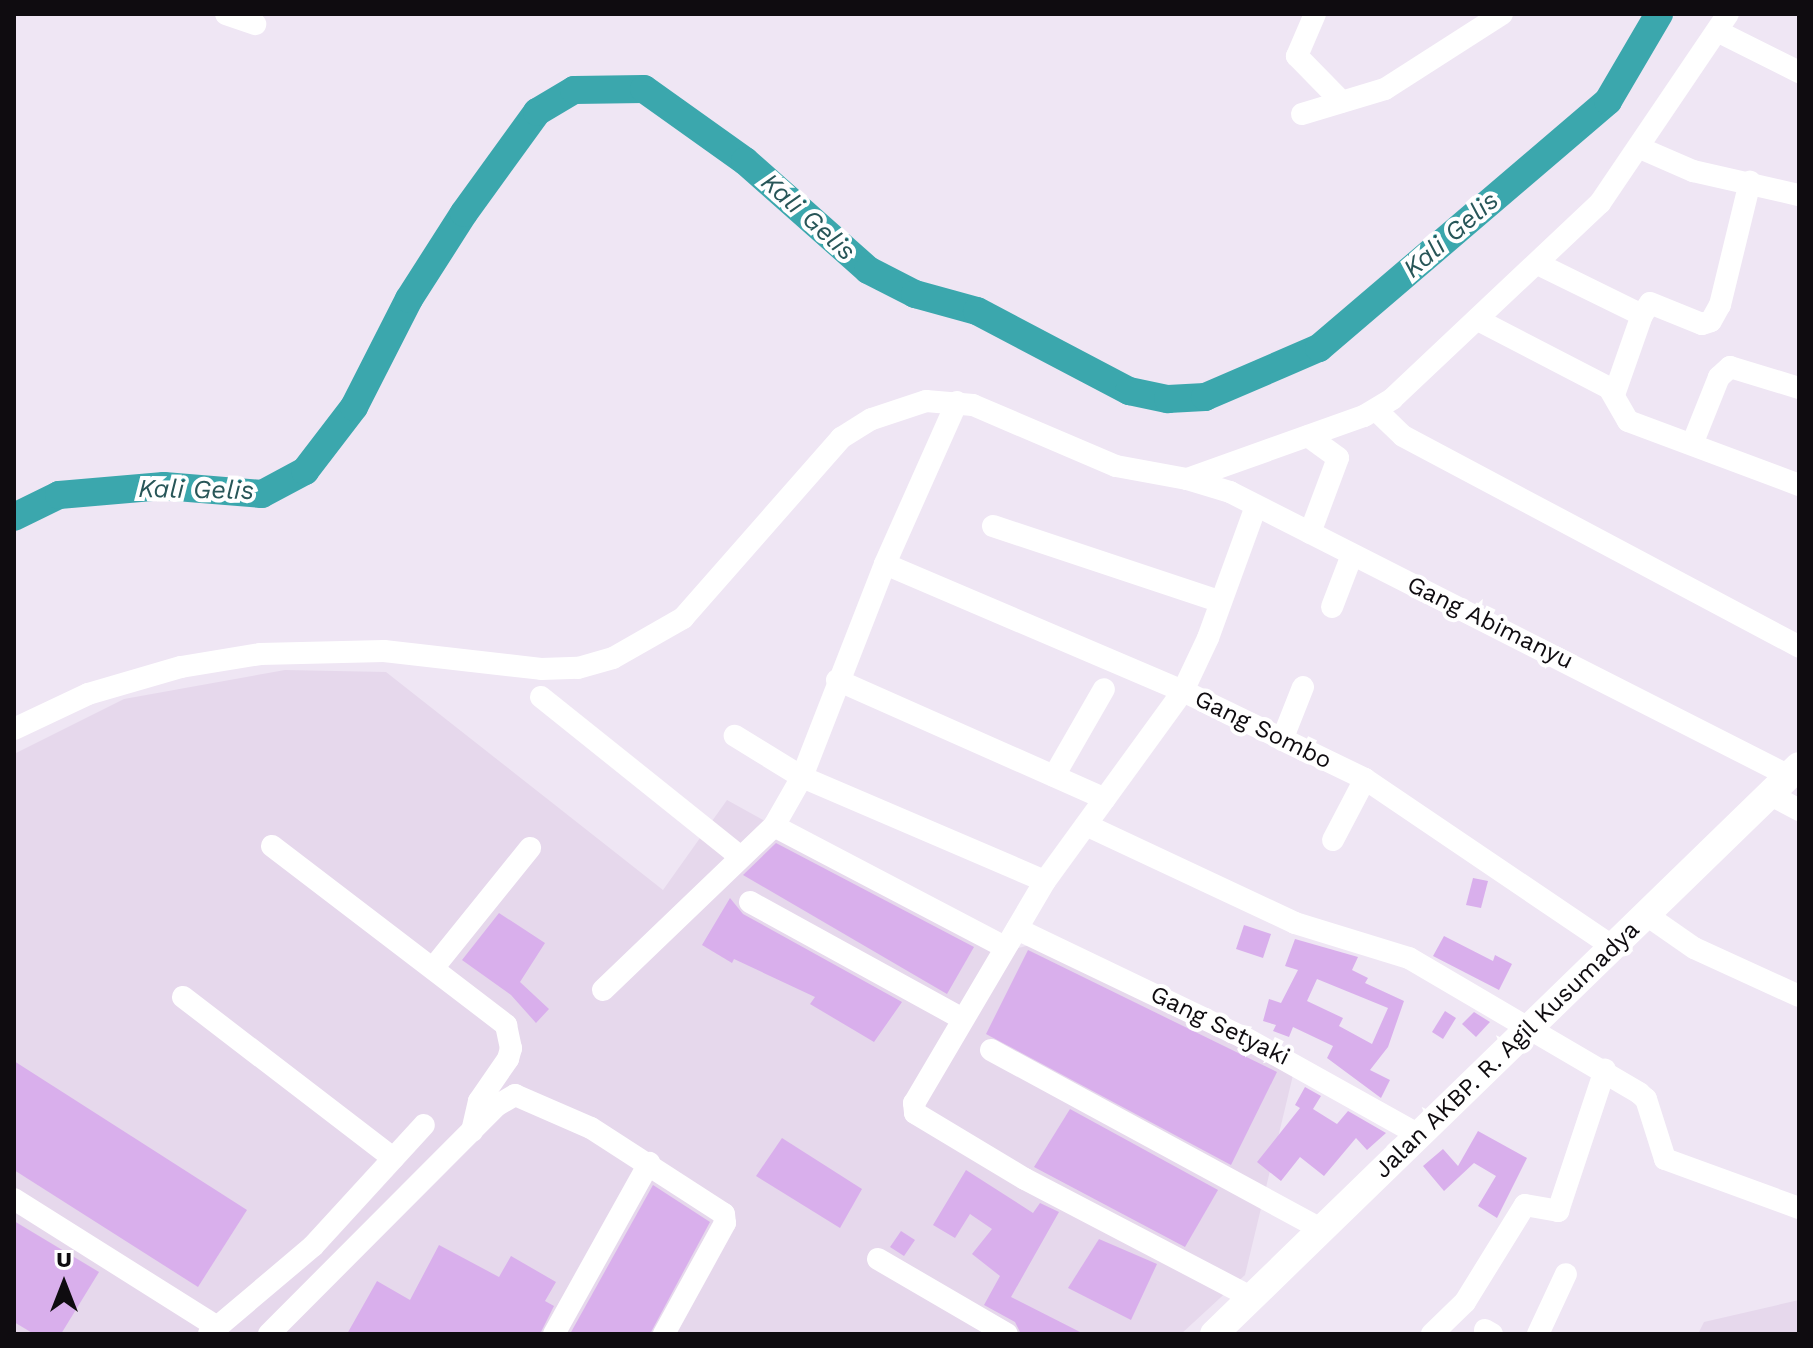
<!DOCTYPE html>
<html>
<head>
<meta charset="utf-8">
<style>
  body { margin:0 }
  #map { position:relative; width:1813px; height:1348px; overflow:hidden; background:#efe6f4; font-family:"Work Sans",sans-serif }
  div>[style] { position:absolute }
  .built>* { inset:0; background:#e6d8ec }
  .river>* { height:28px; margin:-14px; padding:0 14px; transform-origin:14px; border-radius:14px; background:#3ba7ad }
  .building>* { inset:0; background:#d9afec }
  .minor>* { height:22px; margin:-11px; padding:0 11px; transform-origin:11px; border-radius:11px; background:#fff }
  .major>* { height:28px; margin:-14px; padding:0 14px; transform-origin:14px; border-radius:14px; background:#fff }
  span { translate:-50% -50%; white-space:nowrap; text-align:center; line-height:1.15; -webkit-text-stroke:8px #fff; paint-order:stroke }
  .street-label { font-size:24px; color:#0f0c10 }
  .water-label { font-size:26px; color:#285658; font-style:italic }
  .frame { position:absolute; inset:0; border:16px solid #0f0c10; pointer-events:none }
  .north { position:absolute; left:24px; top:1244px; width:80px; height:80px; -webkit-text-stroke:6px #fff; paint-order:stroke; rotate:0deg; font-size:22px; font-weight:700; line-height:32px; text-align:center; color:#0f0c10 }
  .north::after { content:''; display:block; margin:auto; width:28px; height:36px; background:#0f0c10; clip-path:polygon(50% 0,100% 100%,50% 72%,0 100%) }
</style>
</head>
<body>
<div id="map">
  <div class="built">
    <div style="clip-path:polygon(285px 670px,386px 672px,663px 890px,727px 800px,1001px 952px,1059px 938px,1294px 1071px,1245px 1275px,1181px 1334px,14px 1334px,14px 754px,124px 699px)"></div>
    <div style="clip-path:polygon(1799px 1300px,1799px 1334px,1698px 1334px,1704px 1322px)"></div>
  </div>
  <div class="river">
    <div style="left:14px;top:517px;width:50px;rotate:-26.1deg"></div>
    <div style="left:59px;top:495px;width:105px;rotate:-4.9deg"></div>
    <div style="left:164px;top:486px;width:98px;rotate:4.7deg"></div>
    <div style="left:262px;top:494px;width:49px;rotate:-28.1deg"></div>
    <div style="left:305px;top:471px;width:81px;rotate:-52.6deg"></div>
    <div style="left:354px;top:407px;width:121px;rotate:-63deg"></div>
    <div style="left:409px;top:299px;width:102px;rotate:-57.4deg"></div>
    <div style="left:464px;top:213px;width:125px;rotate:-54.1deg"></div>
    <div style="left:537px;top:112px;width:43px;rotate:-30.7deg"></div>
    <div style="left:574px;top:90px;width:70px;rotate:-0.8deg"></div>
    <div style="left:644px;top:89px;width:124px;rotate:35.5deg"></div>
    <div style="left:745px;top:161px;width:164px;rotate:41.5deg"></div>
    <div style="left:868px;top:270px;width:53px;rotate:27.1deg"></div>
    <div style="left:915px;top:294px;width:64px;rotate:15.3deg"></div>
    <div style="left:977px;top:311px;width:172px;rotate:27.8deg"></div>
    <div style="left:1129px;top:391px;width:40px;rotate:12deg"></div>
    <div style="left:1168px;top:399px;width:37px;rotate:-3deg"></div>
    <div style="left:1205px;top:397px;width:124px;rotate:-23.3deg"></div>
    <div style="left:1319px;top:348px;width:380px;rotate:-40.5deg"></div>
    <div style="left:1608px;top:101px;width:101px;rotate:-59.6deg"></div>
  </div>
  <div class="building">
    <div style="clip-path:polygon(776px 843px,974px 947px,947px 994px,743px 875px)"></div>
    <div style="clip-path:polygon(1473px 878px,1488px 881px,1481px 908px,1466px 905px)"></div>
    <div style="clip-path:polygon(730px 898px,743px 914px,902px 1002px,874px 1042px,810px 1004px,815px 997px,734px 959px,732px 963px,702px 945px)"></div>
    <div style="clip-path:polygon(499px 913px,545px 943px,520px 982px,549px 1009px,536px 1023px,511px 995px,462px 960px)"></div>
    <div style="clip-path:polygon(1244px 925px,1271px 934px,1263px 958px,1236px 949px)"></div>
    <div style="clip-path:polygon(1444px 936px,1493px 961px,1495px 955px,1512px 964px,1499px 990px,1433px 956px)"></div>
    <div style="clip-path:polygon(evenodd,1295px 939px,1358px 957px,1352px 970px,1368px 978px,1365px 983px,1404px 1001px,1388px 1047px,1370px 1070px,1390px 1080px,1381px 1098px,1327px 1058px,1333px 1046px,1293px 1027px,1289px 1037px,1273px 1031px,1276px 1025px,1263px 1021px,1269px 999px,1281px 1003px,1298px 970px,1285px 966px,1295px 939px,1317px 979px,1388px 1008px,1372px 1044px,1339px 1026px,1343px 1018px,1307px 1001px,1317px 979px)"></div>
    <div style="clip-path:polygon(1028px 950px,1277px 1072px,1231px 1165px,986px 1034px)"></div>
    <div style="clip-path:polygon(1445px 1011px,1456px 1018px,1443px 1039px,1432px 1032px)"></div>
    <div style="clip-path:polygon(1474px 1012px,1490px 1022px,1476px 1037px,1462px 1024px)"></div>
    <div style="clip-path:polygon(14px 1061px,247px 1210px,198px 1287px,14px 1170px)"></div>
    <div style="clip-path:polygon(1305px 1087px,1321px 1096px,1313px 1109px,1337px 1124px,1348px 1111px,1386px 1133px,1367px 1150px,1356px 1138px,1324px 1176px,1300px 1157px,1281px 1181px,1257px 1162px,1300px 1108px,1295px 1105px)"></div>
    <div style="clip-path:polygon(1070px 1109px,1218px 1190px,1185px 1247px,1034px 1167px)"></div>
    <div style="clip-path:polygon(1478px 1131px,1527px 1158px,1497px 1218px,1478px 1206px,1496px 1176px,1474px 1163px,1444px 1191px,1423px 1166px,1443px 1149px,1458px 1166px)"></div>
    <div style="clip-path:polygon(782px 1138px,862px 1189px,840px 1228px,756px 1176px)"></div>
    <div style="clip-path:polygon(966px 1170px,1033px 1213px,1040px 1203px,1059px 1212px,1011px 1297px,1084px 1334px,1021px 1334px,1015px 1322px,984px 1305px,1000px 1276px,972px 1254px,992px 1229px,970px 1214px,955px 1238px,933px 1225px)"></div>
    <div style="clip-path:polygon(653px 1185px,710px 1222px,650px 1334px,570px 1334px)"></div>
    <div style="clip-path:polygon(14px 1221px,99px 1272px,61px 1334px,34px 1334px,14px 1322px)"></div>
    <div style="clip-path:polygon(901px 1231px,915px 1240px,904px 1256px,890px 1247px)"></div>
    <div style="clip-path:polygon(1099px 1239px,1157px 1264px,1131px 1320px,1068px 1288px)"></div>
    <div style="clip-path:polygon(439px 1245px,499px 1277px,511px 1256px,556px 1282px,545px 1301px,554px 1306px,540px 1334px,347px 1334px,377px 1281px,410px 1300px)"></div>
  </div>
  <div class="minor">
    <div style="left:226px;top:14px;width:31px;rotate:19deg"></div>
    <div style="left:1315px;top:14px;width:46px;rotate:113.2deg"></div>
    <div style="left:1297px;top:56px;width:64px;rotate:45.6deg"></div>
    <div style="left:1717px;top:31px;width:92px;rotate:26.6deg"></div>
    <div style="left:1302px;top:114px;width:87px;rotate:-16.8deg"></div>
    <div style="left:1385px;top:89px;width:139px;rotate:-32.7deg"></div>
    <div style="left:1640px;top:148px;width:58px;rotate:23.5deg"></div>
    <div style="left:1693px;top:171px;width:109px;rotate:12.8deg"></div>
    <div style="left:1538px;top:264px;width:116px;rotate:26.1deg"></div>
    <div style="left:1642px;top:315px;width:82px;rotate:109.3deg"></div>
    <div style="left:1642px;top:315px;width:14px;rotate:-56deg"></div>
    <div style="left:1650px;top:303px;width:56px;rotate:22deg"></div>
    <div style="left:1702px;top:324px;width:9px;rotate:-18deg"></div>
    <div style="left:1711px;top:321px;width:18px;rotate:-61deg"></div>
    <div style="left:1720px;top:305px;width:127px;rotate:-76.3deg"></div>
    <div style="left:1478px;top:320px;width:148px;rotate:27.4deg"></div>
    <div style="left:1609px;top:388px;width:38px;rotate:60deg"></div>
    <div style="left:1628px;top:421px;width:183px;rotate:20.5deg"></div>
    <div style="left:957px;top:402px;width:177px;rotate:114deg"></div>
    <div style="left:885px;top:564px;width:229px;rotate:111.3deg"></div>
    <div style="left:802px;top:777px;width:264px;rotate:23.2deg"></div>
    <div style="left:1045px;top:881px;width:258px;rotate:120.5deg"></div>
    <div style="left:914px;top:1103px;width:10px;rotate:84deg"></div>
    <div style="left:915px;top:1113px;width:128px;rotate:31deg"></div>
    <div style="left:1025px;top:1179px;width:255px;rotate:27.6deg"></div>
    <div style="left:1376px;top:410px;width:37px;rotate:44deg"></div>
    <div style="left:1403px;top:436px;width:449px;rotate:28deg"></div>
    <div style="left:1308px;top:436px;width:37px;rotate:36deg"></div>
    <div style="left:1338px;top:458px;width:80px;rotate:110.5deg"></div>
    <div style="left:1693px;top:442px;width:70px;rotate:-68.2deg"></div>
    <div style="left:1719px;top:377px;width:15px;rotate:-42deg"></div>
    <div style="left:1730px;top:367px;width:72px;rotate:16.9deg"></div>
    <div style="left:1187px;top:479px;width:45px;rotate:16.8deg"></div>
    <div style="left:1230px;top:492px;width:627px;rotate:26.93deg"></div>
    <div style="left:993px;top:526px;width:240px;rotate:18.4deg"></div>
    <div style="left:885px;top:564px;width:324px;rotate:23.1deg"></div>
    <div style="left:1183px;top:691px;width:202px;rotate:25.8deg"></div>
    <div style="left:1365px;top:779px;width:300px;rotate:34.1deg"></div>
    <div style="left:1332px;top:607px;width:56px;rotate:-69deg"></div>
    <div style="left:837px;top:680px;width:293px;rotate:23.9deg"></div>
    <div style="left:541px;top:697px;width:256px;rotate:38.7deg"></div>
    <div style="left:14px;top:729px;width:82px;rotate:-25.3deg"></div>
    <div style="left:88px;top:694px;width:97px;rotate:-16.2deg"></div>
    <div style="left:181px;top:667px;width:80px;rotate:-9.3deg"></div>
    <div style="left:260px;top:654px;width:124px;rotate:-1.4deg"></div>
    <div style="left:384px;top:651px;width:158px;rotate:6.5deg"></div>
    <div style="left:541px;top:669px;width:37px;rotate:-2deg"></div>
    <div style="left:578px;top:668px;width:36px;rotate:-16deg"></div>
    <div style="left:613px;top:658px;width:81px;rotate:-29.7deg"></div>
    <div style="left:683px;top:618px;width:240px;rotate:-48.7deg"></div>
    <div style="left:841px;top:438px;width:36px;rotate:-32deg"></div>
    <div style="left:872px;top:419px;width:57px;rotate:-18.4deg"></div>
    <div style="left:926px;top:401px;width:47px;rotate:4.9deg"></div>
    <div style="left:973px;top:405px;width:155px;rotate:23.1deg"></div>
    <div style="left:1116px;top:466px;width:72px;rotate:10.4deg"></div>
    <div style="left:1187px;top:479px;width:188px;rotate:-19.6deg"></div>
    <div style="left:1364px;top:416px;width:33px;rotate:-31deg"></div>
    <div style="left:1392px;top:399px;width:286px;rotate:-43.3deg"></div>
    <div style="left:1600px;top:203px;width:228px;rotate:-55.9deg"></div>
    <div style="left:1282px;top:740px;width:57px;rotate:-68.4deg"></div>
    <div style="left:1054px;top:776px;width:100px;rotate:-60.1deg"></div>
    <div style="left:1771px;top:795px;width:32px;rotate:28deg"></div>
    <div style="left:1086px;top:825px;width:231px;rotate:25.1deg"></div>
    <div style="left:1295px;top:923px;width:119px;rotate:17.1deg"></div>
    <div style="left:1409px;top:958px;width:267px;rotate:30.4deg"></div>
    <div style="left:1639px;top:1093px;width:9px;rotate:41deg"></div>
    <div style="left:1646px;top:1099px;width:63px;rotate:72.4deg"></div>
    <div style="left:1665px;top:1159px;width:143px;rotate:20.1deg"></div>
    <div style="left:774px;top:826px;width:260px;rotate:27.7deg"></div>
    <div style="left:1333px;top:840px;width:69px;rotate:-62.3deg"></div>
    <div style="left:272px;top:846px;width:295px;rotate:37.4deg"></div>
    <div style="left:506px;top:1025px;width:24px;rotate:78deg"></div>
    <div style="left:511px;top:1048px;width:11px;rotate:105deg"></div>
    <div style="left:508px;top:1059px;width:51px;rotate:124.6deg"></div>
    <div style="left:479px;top:1101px;width:31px;rotate:103deg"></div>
    <div style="left:1045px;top:881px;width:235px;rotate:-54deg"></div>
    <div style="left:1183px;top:691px;width:59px;rotate:-64.7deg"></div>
    <div style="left:1208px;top:638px;width:140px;rotate:-70deg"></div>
    <div style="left:750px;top:902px;width:243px;rotate:28.8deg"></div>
    <div style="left:1648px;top:916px;width:56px;rotate:34.8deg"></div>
    <div style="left:1694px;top:948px;width:115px;rotate:24.6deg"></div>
    <div style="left:1017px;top:929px;width:257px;rotate:25.6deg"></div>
    <div style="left:1249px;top:1040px;width:193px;rotate:29.2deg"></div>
    <div style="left:434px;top:967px;width:153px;rotate:-51.1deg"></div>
    <div style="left:603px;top:990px;width:237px;rotate:-43.8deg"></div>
    <div style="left:774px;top:826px;width:56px;rotate:-60.3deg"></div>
    <div style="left:802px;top:777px;width:79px;rotate:-148.5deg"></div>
    <div style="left:183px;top:997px;width:265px;rotate:37.5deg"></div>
    <div style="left:991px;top:1050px;width:375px;rotate:28.5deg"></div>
    <div style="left:14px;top:1199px;width:240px;rotate:32.2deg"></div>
    <div style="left:878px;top:1259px;width:149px;rotate:30.2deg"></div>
    <div style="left:1485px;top:1330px;width:8px;rotate:30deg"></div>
    <div style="left:209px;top:1334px;width:136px;rotate:-40.2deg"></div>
    <div style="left:313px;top:1246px;width:164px;rotate:-47.5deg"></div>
    <div style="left:269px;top:1334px;width:322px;rotate:-45.1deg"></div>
    <div style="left:496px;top:1106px;width:22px;rotate:-30deg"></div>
    <div style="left:515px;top:1095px;width:83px;rotate:23.5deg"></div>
    <div style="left:591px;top:1128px;width:158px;rotate:32.9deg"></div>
    <div style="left:724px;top:1214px;width:9px;rotate:84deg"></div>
    <div style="left:725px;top:1223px;width:127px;rotate:118.8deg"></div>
    <div style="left:554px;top:1334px;width:196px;rotate:-60.9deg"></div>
    <div style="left:1432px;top:1334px;width:46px;rotate:-44.1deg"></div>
    <div style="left:1465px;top:1302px;width:114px;rotate:-58.3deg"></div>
    <div style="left:1525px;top:1205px;width:34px;rotate:10deg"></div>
    <div style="left:1558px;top:1211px;width:149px;rotate:-71.6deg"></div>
    <div style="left:1538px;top:1334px;width:66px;rotate:-65deg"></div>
  </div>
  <div class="major">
    <div style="left:1214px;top:1334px;width:815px;rotate:-44.16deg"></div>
  </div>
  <div class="street-label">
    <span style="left:1490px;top:623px;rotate:26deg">Gang Abimanyu</span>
    <span style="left:1263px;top:730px;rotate:26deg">Gang Sombo</span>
    <span style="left:1220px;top:1026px;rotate:26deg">Gang Setyaki</span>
    <span style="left:1507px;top:1050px;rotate:-44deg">Jalan AKBP. R. Agil Kusumadya</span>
  </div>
  <div class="water-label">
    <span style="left:808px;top:217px;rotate:42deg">Kali Gelis</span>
    <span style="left:1451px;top:235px;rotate:-41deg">Kali Gelis</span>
    <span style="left:196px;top:490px;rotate:1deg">Kali Gelis</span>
  </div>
  <div class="frame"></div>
  <div class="north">U</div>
</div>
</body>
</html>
